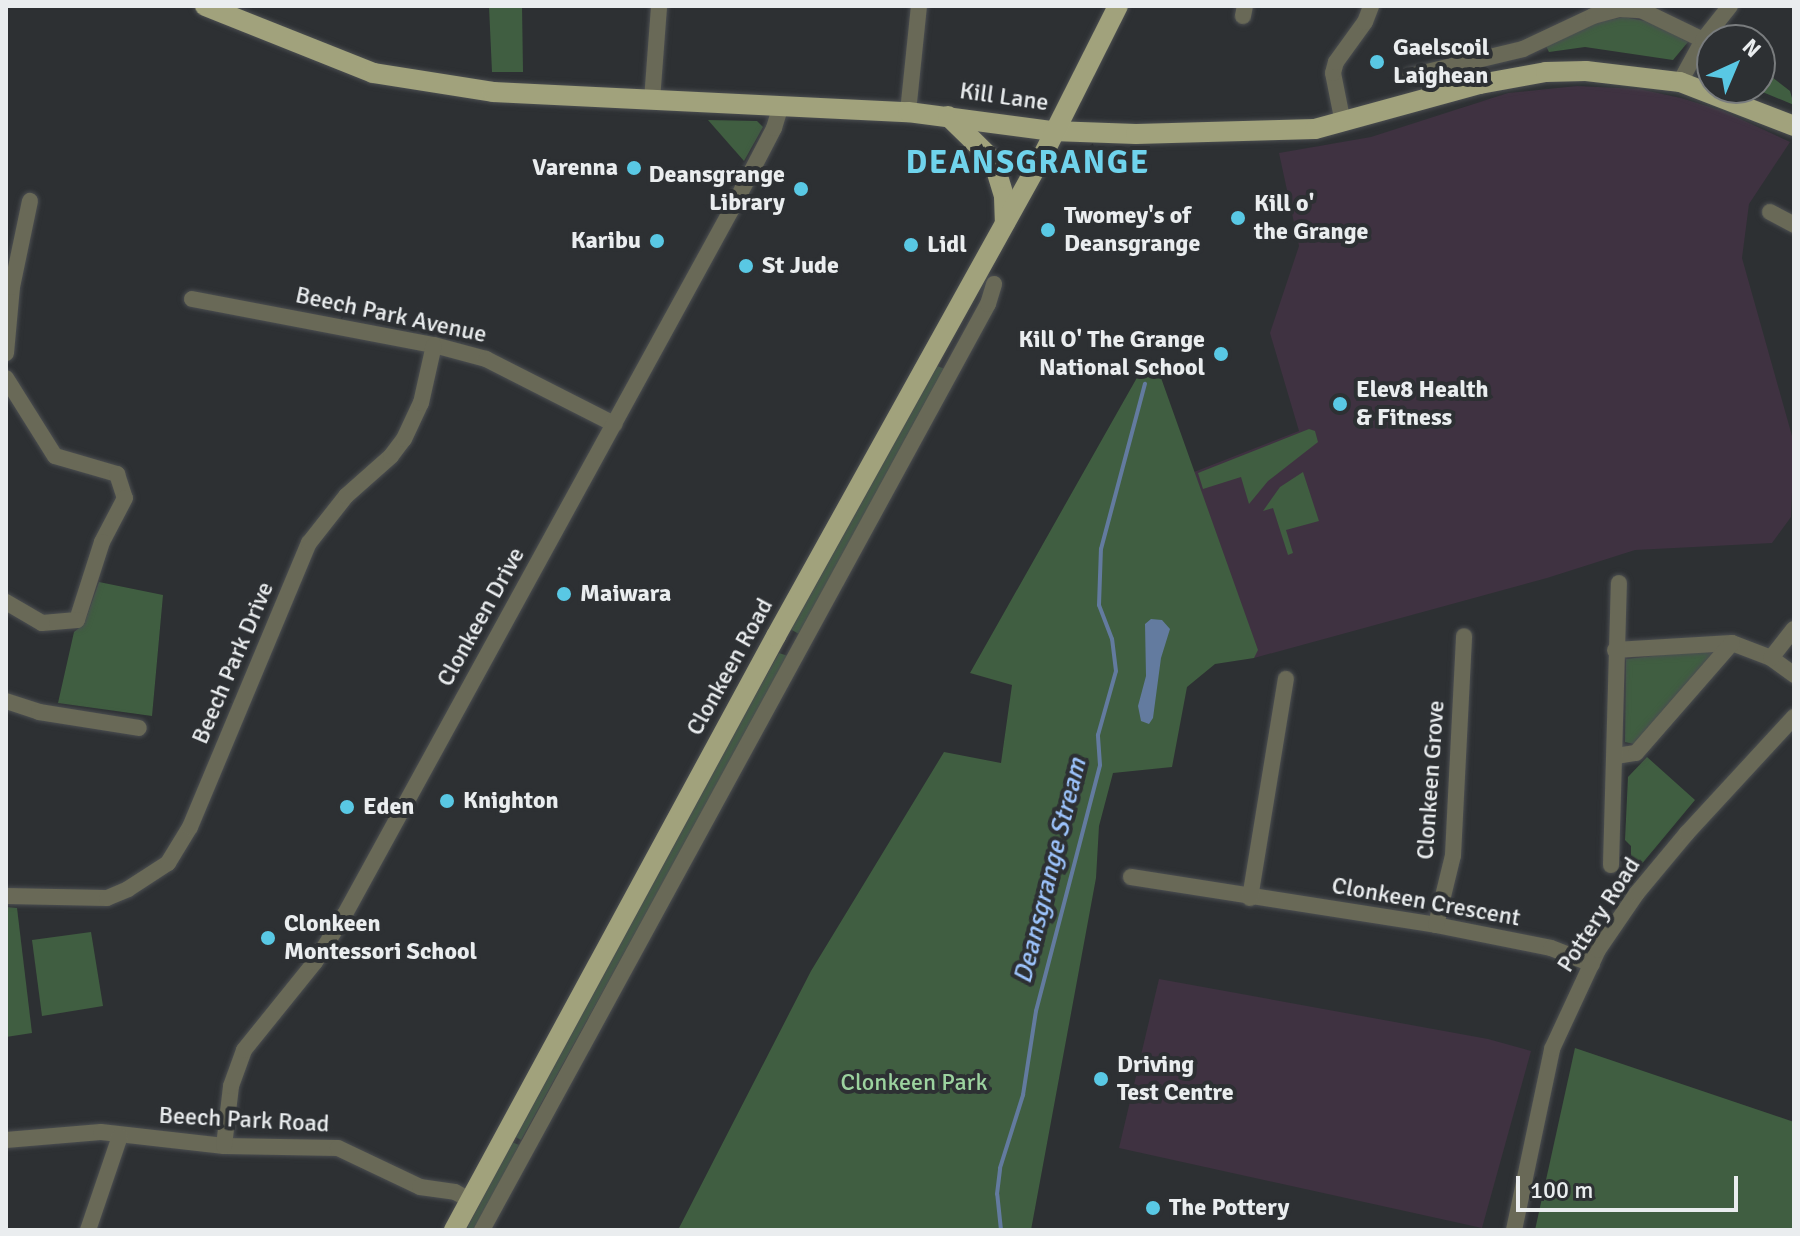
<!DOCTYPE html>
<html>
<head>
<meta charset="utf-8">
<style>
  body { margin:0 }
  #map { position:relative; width:1800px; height:1236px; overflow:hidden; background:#2d3033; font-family:Signika,sans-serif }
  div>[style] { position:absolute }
  .industrial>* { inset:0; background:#3f3241 }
  .green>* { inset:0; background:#405e41 }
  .water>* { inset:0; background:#637b9f }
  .stream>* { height:4px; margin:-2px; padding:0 2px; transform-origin:2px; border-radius:2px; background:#637b9f }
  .roads { filter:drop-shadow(0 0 2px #4b4e51) drop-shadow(0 0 2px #4b4e51) }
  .minor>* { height:16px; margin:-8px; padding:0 8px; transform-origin:8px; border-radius:8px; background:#696957 }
  .major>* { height:20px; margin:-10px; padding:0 10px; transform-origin:10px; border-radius:10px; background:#a1a27c }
  .dots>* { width:22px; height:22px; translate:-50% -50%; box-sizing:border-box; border:4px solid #2d3033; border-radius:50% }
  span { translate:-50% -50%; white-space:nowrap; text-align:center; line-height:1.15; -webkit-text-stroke:8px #2d3033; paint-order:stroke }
  .poi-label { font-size:24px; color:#eaedef; font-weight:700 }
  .left { translate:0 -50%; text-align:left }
  .right { translate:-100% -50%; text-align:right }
  .street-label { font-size:24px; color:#eaedef }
  .park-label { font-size:24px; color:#9cd39f }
  .water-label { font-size:26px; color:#9cc3fc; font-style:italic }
  .district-label { font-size:32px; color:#6fd3ec; font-weight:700; letter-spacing:2px }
  .frame { position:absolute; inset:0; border:8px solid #eaedef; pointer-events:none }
  .north { position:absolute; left:1696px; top:24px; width:80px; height:80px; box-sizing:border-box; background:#2d3033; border:2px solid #797c7e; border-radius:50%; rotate:44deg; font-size:22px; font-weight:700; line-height:32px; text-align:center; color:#eaedef }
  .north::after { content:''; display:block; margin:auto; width:28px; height:36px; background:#59c8e4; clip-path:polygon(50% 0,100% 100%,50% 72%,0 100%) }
  .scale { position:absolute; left:1516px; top:1176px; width:222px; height:36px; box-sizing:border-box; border:4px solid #eaedef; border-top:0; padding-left:10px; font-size:24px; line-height:28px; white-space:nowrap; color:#eaedef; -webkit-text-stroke:6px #2d3033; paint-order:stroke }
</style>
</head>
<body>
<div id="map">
  <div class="industrial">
    <div style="clip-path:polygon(1577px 86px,1639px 89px,1681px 98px,1723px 111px,1790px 142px,1749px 204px,1742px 258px,1794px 443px,1791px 517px,1772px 543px,1635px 550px,1547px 578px,1254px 658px,1194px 472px,1299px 431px,1270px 333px,1299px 246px,1279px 153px,1371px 137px,1508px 93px)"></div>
    <div style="clip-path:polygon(1159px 979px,1488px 1039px,1531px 1051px,1482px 1228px,1119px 1148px)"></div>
  </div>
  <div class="green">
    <div style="clip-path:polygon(489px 6px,522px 6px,523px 72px,492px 72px)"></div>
    <div style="clip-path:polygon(1623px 17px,1651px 22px,1688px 42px,1673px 60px,1585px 47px,1549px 52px,1546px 46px,1596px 23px)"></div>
    <div style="clip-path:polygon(1760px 68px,1790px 91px,1794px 105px,1753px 88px,1760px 88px)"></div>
    <div style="clip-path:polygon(708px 120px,757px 121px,763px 127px,744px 161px)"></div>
    <div style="clip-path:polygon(937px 366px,945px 369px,799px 634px,790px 629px)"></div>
    <div style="clip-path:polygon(1143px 367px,1160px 375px,1258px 650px,1254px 658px,1215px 664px,1187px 687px,1172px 767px,1113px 773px,1099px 826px,1096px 878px,1031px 1230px,678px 1230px,811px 971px,944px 752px,1001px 763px,1012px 685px,970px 673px)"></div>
    <div style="clip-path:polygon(1309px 429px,1315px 431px,1318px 442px,1268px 481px,1249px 504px,1241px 477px,1203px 489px,1198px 473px)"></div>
    <div style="clip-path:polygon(1303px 472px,1319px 521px,1286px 530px,1293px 553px,1288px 555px,1273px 508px,1263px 511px,1280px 487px)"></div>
    <div style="clip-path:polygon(99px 582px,163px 595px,152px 716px,58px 703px,74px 632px,84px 624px)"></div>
    <div style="clip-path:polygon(1706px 650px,1713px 651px,1712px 654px,1634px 744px,1625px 742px,1626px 659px)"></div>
    <div style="clip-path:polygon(779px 653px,788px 656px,521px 1140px,514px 1136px,683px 822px)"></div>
    <div style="clip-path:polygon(1647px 757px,1695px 800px,1640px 866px,1631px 860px,1631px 846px,1625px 840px,1628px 777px)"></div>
    <div style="clip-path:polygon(6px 907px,17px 908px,32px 1033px,6px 1037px)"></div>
    <div style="clip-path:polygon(91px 932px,103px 1006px,42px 1016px,32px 940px)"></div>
    <div style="clip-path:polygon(1575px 1048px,1794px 1122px,1794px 1230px,1535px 1230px)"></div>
    <div style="clip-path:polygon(512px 1142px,519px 1145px,476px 1230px,466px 1230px)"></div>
  </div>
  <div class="water">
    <div style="clip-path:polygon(1151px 619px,1162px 620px,1170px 629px,1161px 658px,1153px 718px,1149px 724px,1141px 721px,1138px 706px,1146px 676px,1145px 624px)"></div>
  </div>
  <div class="stream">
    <div style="left:1001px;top:1230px;width:36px;rotate:-96deg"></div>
    <div style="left:997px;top:1194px;width:26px;rotate:-83deg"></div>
    <div style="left:1000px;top:1168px;width:77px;rotate:-72.5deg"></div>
    <div style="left:1023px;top:1095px;width:85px;rotate:-81.2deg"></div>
    <div style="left:1036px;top:1011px;width:254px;rotate:-75.4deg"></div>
    <div style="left:1100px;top:765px;width:30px;rotate:-94deg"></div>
    <div style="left:1098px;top:735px;width:66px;rotate:-74.3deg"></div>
    <div style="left:1116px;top:671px;width:32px;rotate:-97deg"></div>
    <div style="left:1112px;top:639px;width:36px;rotate:-111deg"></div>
    <div style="left:1099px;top:605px;width:56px;rotate:-88deg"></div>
    <div style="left:1101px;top:549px;width:171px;rotate:-75.1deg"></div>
  </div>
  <div class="roads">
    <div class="minor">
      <div style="left:1243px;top:16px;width:10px;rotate:-79deg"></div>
      <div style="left:1410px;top:76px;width:116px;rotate:-13.4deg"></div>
      <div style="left:1523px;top:49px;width:77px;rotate:-25.2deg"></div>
      <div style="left:1593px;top:16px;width:27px;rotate:-15deg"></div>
      <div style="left:1619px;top:9px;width:22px;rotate:3deg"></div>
      <div style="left:1641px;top:10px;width:69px;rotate:25.8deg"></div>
      <div style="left:1680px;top:82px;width:48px;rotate:-61.3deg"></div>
      <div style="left:1703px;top:40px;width:43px;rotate:-51.5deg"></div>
      <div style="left:652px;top:100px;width:94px;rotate:-85.7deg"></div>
      <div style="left:908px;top:112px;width:107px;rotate:-84.1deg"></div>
      <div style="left:1343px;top:123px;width:51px;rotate:-101.3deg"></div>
      <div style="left:1333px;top:73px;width:11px;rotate:-75deg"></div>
      <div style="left:1336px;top:62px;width:49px;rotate:-54.1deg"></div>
      <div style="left:1365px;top:22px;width:17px;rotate:-69deg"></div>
      <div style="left:1770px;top:212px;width:27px;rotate:28deg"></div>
      <div style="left:192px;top:299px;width:246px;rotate:10.8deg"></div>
      <div style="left:434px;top:345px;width:54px;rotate:15.1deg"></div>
      <div style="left:486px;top:359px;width:144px;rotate:26.9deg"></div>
      <div style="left:6px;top:353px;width:66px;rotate:-84.8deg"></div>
      <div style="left:12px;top:287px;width:88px;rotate:-78.2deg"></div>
      <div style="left:6px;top:378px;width:92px;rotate:57.9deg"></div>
      <div style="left:55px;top:456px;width:65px;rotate:16.2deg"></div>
      <div style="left:117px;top:474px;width:25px;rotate:72deg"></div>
      <div style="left:125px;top:498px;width:50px;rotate:117.6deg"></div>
      <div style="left:102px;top:542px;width:82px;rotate:107.8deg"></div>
      <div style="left:77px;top:620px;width:35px;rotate:175deg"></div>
      <div style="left:42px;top:623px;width:42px;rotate:-149.7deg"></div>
      <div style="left:1615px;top:650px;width:117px;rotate:-3.4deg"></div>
      <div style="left:1732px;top:643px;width:42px;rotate:21deg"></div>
      <div style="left:1771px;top:658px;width:29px;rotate:36deg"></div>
      <div style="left:1771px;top:658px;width:37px;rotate:-52deg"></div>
      <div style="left:6px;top:701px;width:35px;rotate:18deg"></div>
      <div style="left:39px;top:712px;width:101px;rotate:9.1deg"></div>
      <div style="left:1616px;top:756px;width:20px;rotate:-9deg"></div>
      <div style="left:1636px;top:753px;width:146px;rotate:-48.9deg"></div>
      <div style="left:1611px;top:865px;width:282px;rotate:-88.4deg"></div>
      <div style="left:1131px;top:877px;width:309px;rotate:8.9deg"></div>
      <div style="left:1436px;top:925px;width:117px;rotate:11.3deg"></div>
      <div style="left:1551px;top:948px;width:44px;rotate:21.3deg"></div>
      <div style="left:6px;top:896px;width:101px;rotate:1.1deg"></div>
      <div style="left:107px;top:898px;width:23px;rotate:-23deg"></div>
      <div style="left:128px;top:889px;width:48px;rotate:-33deg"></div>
      <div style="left:168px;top:863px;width:42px;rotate:-58.6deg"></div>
      <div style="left:190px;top:827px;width:308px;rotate:-67.3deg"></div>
      <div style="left:309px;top:543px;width:60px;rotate:-51.8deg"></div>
      <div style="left:346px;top:496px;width:60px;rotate:-41.6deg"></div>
      <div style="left:391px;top:456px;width:21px;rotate:-53deg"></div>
      <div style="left:404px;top:439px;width:40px;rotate:-65deg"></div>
      <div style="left:421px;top:403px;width:59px;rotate:-77.4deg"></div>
      <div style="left:1250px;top:898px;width:222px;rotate:-80.7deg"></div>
      <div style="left:1436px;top:925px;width:72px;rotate:-76.3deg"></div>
      <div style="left:1453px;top:855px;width:219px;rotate:-87.1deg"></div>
      <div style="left:6px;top:1140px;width:95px;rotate:-4.8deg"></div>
      <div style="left:101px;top:1132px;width:124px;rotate:6.5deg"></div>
      <div style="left:224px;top:1146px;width:114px;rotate:1deg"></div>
      <div style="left:338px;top:1148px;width:91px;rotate:25.4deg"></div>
      <div style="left:420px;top:1187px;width:35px;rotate:8deg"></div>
      <div style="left:455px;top:1192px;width:17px;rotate:28deg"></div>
      <div style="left:224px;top:1146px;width:60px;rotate:-83.3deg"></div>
      <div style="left:231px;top:1086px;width:38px;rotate:-70deg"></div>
      <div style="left:244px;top:1050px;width:113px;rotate:-51.1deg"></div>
      <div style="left:315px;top:962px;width:57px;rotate:-58deg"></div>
      <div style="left:345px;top:914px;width:811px;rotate:-61.25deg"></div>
      <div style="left:735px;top:203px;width:85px;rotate:-62.5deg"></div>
      <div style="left:774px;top:128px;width:24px;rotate:-73deg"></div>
      <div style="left:88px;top:1230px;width:99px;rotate:-71.2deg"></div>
      <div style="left:482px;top:1230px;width:1055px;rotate:-61.35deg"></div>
      <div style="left:988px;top:304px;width:21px;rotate:-73deg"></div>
      <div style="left:1514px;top:1230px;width:185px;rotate:-78.1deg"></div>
      <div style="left:1552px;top:1049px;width:109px;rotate:-65.1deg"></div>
      <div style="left:1598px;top:950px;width:69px;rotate:-55.6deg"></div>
      <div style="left:1637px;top:893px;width:78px;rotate:-50.2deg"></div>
      <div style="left:1687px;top:833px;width:158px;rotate:-47.3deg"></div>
    </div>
    <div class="major">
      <div style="left:205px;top:6px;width:181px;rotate:21.7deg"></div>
      <div style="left:373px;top:73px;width:121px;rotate:9deg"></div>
      <div style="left:493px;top:92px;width:415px;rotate:2.8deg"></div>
      <div style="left:908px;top:112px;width:146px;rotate:7.5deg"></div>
      <div style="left:1053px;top:131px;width:83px;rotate:2.1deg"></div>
      <div style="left:1136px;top:134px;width:179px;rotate:-1.6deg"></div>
      <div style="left:1315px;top:129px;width:171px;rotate:-15.3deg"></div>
      <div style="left:1480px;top:84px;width:67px;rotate:-10.3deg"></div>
      <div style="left:1546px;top:72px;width:40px;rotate:-1.4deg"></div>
      <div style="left:1586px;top:71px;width:95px;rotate:6.7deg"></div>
      <div style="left:1680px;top:82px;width:122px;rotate:21.1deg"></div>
      <div style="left:948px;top:116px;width:63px;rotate:44.4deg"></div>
      <div style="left:993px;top:160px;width:39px;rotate:73deg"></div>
      <div style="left:1004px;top:197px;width:26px;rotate:88deg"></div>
      <div style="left:454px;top:1230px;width:676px;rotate:-61.54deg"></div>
      <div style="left:776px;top:636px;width:550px;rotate:-60.97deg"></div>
      <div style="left:1043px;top:155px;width:167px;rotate:-63.3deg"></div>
    </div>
  </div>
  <div class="dots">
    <div style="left:1377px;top:62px;background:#59c8e4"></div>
    <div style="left:634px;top:168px;background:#59c8e4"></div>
    <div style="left:801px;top:189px;background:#59c8e4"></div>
    <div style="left:1238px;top:218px;background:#59c8e4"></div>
    <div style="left:1048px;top:230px;background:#59c8e4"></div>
    <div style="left:657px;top:241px;background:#59c8e4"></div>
    <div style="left:911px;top:245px;background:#59c8e4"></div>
    <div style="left:746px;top:266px;background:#59c8e4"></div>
    <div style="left:1221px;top:354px;background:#59c8e4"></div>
    <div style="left:1340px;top:404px;background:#59c8e4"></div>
    <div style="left:564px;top:594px;background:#59c8e4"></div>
    <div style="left:447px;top:801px;background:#59c8e4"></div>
    <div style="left:347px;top:807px;background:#59c8e4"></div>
    <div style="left:268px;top:938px;background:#59c8e4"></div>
    <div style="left:1101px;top:1079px;background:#59c8e4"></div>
    <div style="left:1153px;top:1208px;background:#59c8e4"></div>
  </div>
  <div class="poi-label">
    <span class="left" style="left:1393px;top:62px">Gaelscoil<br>Laighean</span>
    <span class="right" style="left:618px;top:168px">Varenna</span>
    <span class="right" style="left:785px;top:189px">Deansgrange<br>Library</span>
    <span class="left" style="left:1254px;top:218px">Kill o'<br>the Grange</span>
    <span class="left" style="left:1064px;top:230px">Twomey's of<br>Deansgrange</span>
    <span class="right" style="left:641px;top:241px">Karibu</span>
    <span class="left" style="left:927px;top:245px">Lidl</span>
    <span class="left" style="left:762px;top:266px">St Jude</span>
    <span class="right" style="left:1205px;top:354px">Kill O' The Grange<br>National School</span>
    <span class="left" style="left:1356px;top:404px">Elev8 Health<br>&amp; Fitness</span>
    <span class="left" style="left:580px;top:594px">Maiwara</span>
    <span class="left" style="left:463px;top:801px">Knighton</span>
    <span class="left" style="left:363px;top:807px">Eden</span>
    <span class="left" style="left:284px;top:938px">Clonkeen<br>Montessori School</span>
    <span class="left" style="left:1117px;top:1079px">Driving<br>Test Centre</span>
    <span class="left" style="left:1169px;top:1208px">The Pottery</span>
  </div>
  <div class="street-label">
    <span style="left:1004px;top:97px;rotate:8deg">Kill Lane</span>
    <span style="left:391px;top:315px;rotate:12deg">Beech Park Avenue</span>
    <span style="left:481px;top:617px;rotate:-61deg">Clonkeen Drive</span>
    <span style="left:233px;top:663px;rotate:-67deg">Beech Park Drive</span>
    <span style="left:730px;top:667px;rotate:-61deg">Clonkeen Road</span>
    <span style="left:1431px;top:780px;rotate:-86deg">Clonkeen Grove</span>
    <span style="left:1426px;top:902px;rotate:10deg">Clonkeen Crescent</span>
    <span style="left:1599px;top:915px;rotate:-57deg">Pottery Road</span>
    <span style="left:244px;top:1120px;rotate:3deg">Beech Park Road</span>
  </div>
  <div class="park-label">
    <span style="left:914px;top:1083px">Clonkeen Park</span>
  </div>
  <div class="water-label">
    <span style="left:1051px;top:871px;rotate:-76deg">Deansgrange Stream</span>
  </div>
  <div class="district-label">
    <span style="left:1028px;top:163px">DEANSGRANGE</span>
  </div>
  <div class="frame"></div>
  <div class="north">N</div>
  <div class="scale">100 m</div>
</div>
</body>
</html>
